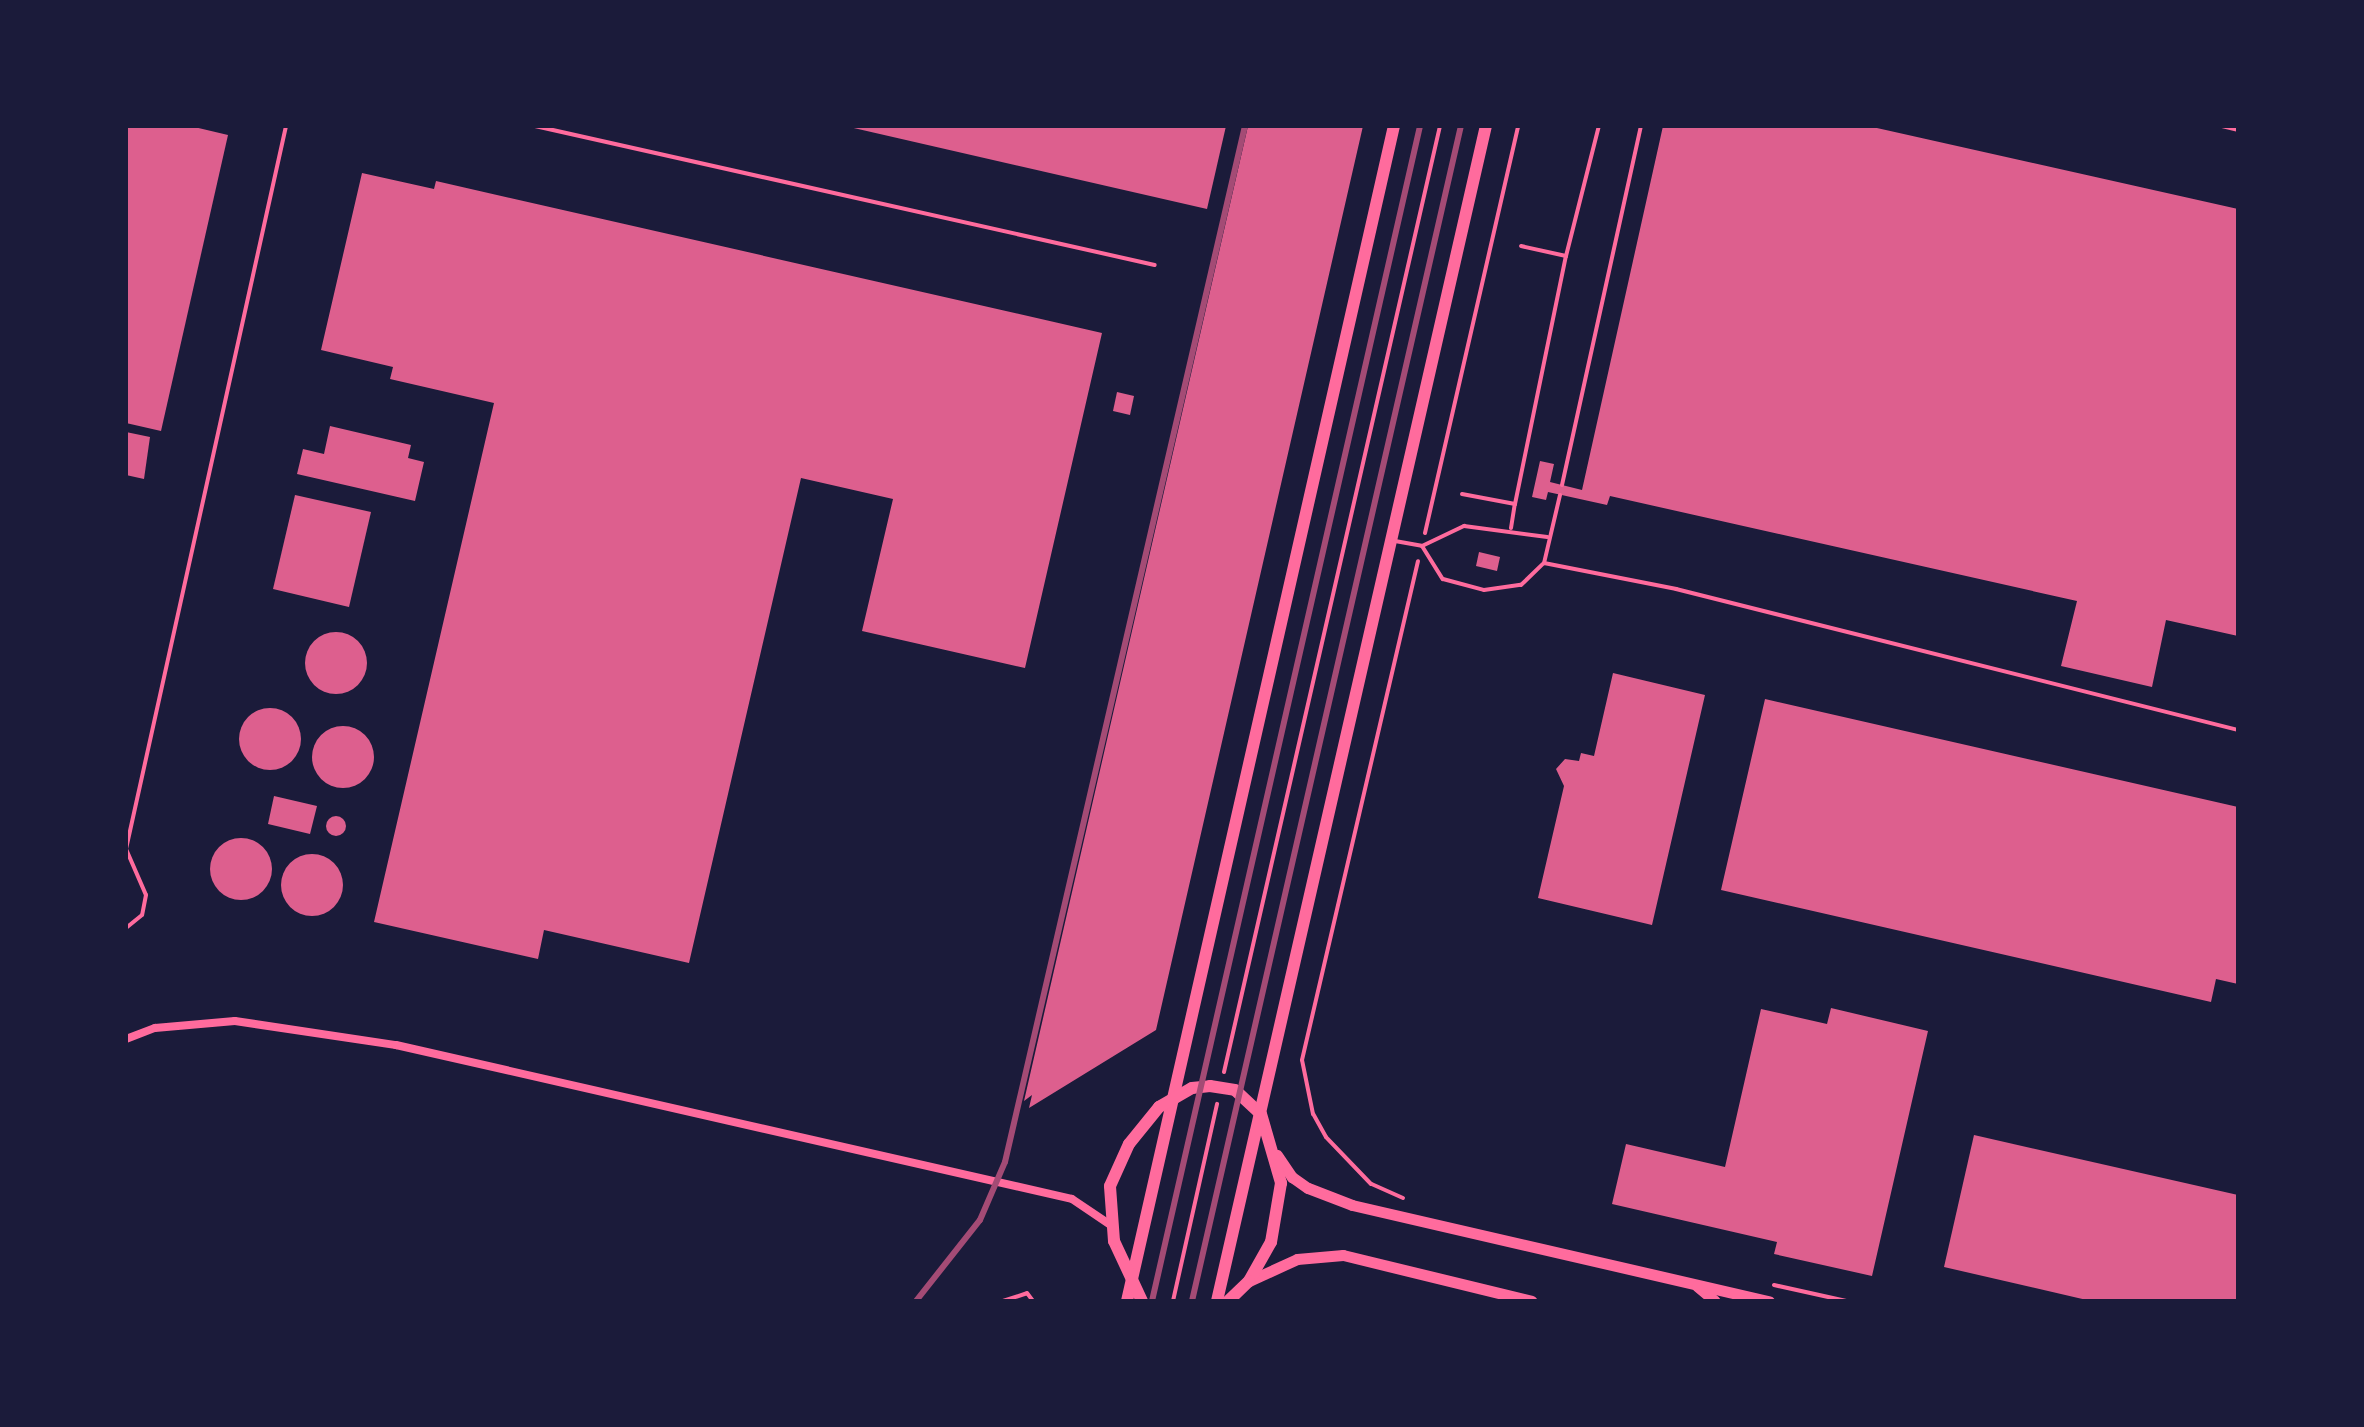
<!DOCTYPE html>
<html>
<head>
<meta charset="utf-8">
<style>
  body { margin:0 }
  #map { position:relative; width:2364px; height:1427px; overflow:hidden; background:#1b1b3a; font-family:"Noto Sans",sans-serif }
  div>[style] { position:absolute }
  .building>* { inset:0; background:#dd5f8e }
  .round { border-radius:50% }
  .path>* { height:4px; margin:-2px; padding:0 2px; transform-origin:2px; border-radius:2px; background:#ff6b9d }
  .service>* { height:4px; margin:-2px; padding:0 2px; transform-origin:2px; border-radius:2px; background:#ff6b9d }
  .minor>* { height:8px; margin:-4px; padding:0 4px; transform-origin:4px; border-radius:4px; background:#ff6b9d }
  .tertiary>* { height:11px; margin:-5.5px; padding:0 5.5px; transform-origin:5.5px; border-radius:5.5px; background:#ff6b9d }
  .secondary>* { height:12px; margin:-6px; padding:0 6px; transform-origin:6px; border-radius:6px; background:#ff6b9d }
  .rail>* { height:6px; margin:-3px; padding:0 3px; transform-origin:3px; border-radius:3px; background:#a44b75 }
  span { translate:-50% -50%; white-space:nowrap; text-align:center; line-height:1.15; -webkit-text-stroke:8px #1b1b3a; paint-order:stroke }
  .frame { position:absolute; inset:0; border:128px solid #1b1b3a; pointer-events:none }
</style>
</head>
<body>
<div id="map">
  <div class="building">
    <div style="clip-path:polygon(126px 126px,190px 126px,228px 135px,161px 431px,126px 423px)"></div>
    <div style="clip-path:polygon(845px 126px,1226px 126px,1207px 209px)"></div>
    <div style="clip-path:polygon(1248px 126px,1363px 126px,1156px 1030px,1029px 1108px,1032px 1095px,1024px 1101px)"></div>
    <div style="clip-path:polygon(1663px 126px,1868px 126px,2238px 209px,2238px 636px,2166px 620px,2152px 687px,2061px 666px,2077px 601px,1610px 496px,1607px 505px,1548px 492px,1546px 500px,1532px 497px,1540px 461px,1554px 464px,1550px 482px,1582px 490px)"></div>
    <div style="clip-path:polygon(362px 173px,434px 189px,436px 181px,1102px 333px,1025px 668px,862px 631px,893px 499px,801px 478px,689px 963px,544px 930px,538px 959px,374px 922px,494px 403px,390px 379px,393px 367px,321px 350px)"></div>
    <div style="clip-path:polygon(1117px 392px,1134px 396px,1130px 415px,1113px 411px)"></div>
    <div style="clip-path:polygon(330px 426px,411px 445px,408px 458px,424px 462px,415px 501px,297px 474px,303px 449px,324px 454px)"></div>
    <div style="clip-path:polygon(126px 432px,150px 437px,144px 479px,126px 475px)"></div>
    <div style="clip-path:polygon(295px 495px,371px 512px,349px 607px,273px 589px)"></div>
    <div style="clip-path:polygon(1479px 552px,1500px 557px,1497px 571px,1476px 566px)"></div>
    <div class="round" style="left:305px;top:632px;width:62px;height:62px"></div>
    <div style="clip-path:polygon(1613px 673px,1705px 695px,1652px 925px,1538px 898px,1564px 786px,1556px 769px,1565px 759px,1579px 761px,1581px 753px,1594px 756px)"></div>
    <div style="clip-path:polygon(1765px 699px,2238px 807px,2238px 984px,2216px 979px,2211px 1002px,1721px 890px)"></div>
    <div class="round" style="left:239px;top:708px;width:62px;height:62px"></div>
    <div class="round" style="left:312px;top:726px;width:62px;height:62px"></div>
    <div style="clip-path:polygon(274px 796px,317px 806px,310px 834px,268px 824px)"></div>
    <div class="round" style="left:326px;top:816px;width:20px;height:20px"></div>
    <div class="round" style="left:210px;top:838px;width:62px;height:62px"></div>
    <div class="round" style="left:281px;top:854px;width:62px;height:62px"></div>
    <div style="clip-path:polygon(1831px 1008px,1928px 1031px,1872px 1276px,1774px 1254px,1777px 1242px,1612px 1204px,1626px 1144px,1725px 1167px,1761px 1009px,1827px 1024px)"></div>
    <div style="clip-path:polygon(1974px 1135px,2238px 1195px,2238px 1301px,2091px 1301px,1944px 1267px)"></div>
  </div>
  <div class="path">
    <div style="left:1425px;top:533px;width:417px;rotate:-77.1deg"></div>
    <div style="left:1224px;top:1072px;width:970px;rotate:-77.14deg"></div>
    <div style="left:1403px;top:1198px;width:35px;rotate:-156deg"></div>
    <div style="left:1371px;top:1184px;width:65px;rotate:-133.8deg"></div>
    <div style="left:1326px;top:1137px;width:26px;rotate:-119deg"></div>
    <div style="left:1313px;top:1114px;width:55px;rotate:-101.5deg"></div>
    <div style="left:1302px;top:1060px;width:512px;rotate:-76.91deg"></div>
    <div style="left:1774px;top:1285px;width:74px;rotate:12.5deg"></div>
    <div style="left:1173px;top:1301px;width:202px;rotate:-77.4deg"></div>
  </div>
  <div class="service">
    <div style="left:535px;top:126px;width:635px;rotate:12.64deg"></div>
    <div style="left:2222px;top:126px;width:16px;rotate:14deg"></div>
    <div style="left:1566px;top:256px;width:134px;rotate:-75.8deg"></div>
    <div style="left:1562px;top:485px;width:368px;rotate:-77.6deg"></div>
    <div style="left:1462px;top:494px;width:54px;rotate:10.7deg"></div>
    <div style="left:1515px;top:504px;width:253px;rotate:-78.4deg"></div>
    <div style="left:1566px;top:256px;width:46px;rotate:-167.5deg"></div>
    <div style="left:1560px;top:495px;width:70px;rotate:103.2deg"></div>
    <div style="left:1544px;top:563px;width:135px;rotate:11.1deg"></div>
    <div style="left:1676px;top:589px;width:579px;rotate:14.08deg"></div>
    <div style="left:1511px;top:528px;width:24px;rotate:-81deg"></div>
    <div style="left:1395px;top:541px;width:27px;rotate:10deg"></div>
    <div style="left:1422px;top:546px;width:47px;rotate:-25.5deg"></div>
    <div style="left:1464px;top:526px;width:84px;rotate:7.5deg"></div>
    <div style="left:1422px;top:546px;width:39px;rotate:58deg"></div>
    <div style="left:1443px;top:579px;width:42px;rotate:15deg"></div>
    <div style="left:1484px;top:590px;width:37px;rotate:-8deg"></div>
    <div style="left:1521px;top:585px;width:30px;rotate:-44deg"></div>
    <div style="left:126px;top:849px;width:740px;rotate:-77.52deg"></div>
    <div style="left:126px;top:849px;width:50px;rotate:66.5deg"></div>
    <div style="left:146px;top:895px;width:20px;rotate:101deg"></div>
    <div style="left:142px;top:915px;width:21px;rotate:141deg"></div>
    <div style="left:1003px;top:1301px;width:25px;rotate:-18deg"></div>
    <div style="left:1027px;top:1293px;width:10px;rotate:53deg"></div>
  </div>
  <div class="minor">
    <div style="left:126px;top:1039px;width:31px;rotate:-21deg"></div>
    <div style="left:155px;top:1028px;width:80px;rotate:-5deg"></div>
    <div style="left:235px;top:1021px;width:163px;rotate:8.5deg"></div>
    <div style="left:396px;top:1045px;width:693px;rotate:12.83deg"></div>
    <div style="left:1072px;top:1199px;width:45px;rotate:34deg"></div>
  </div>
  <div class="tertiary">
    <div style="left:1277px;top:1155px;width:27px;rotate:56deg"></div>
    <div style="left:1292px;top:1177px;width:19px;rotate:35deg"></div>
    <div style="left:1308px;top:1188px;width:47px;rotate:21.1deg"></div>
    <div style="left:1352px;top:1205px;width:428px;rotate:13deg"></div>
    <div style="left:1249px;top:1281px;width:53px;rotate:-24.6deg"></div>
    <div style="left:1297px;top:1259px;width:46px;rotate:-5deg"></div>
    <div style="left:1343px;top:1255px;width:194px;rotate:13.7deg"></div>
    <div style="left:1697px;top:1286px;width:23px;rotate:40deg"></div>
  </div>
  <div class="secondary">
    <div style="left:1127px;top:1301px;width:1205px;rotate:-77.2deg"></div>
    <div style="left:1142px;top:1301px;width:66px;rotate:-115deg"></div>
    <div style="left:1114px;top:1241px;width:55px;rotate:-94.2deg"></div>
    <div style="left:1110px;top:1186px;width:46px;rotate:-65.7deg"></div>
    <div style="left:1129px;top:1144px;width:48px;rotate:-51deg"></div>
    <div style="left:1159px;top:1107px;width:38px;rotate:-30deg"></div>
    <div style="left:1192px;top:1088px;width:18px;rotate:-6deg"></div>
    <div style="left:1210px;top:1086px;width:25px;rotate:9deg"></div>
    <div style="left:1235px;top:1090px;width:35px;rotate:43deg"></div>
    <div style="left:1261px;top:1114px;width:72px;rotate:73.8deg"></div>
    <div style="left:1281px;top:1183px;width:60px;rotate:99.6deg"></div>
    <div style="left:1271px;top:1242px;width:45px;rotate:119.4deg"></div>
    <div style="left:1249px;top:1281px;width:29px;rotate:136deg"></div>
    <div style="left:1217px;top:1301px;width:1205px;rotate:-77.11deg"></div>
  </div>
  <div class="rail">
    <div style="left:916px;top:1301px;width:103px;rotate:-51.7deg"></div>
    <div style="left:980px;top:1220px;width:63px;rotate:-66.7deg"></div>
    <div style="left:1005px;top:1162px;width:1063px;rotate:-76.96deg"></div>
    <div style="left:1152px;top:1301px;width:1205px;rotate:-77.15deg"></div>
    <div style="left:1192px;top:1301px;width:1205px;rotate:-77.11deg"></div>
  </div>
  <div class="frame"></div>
</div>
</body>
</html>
